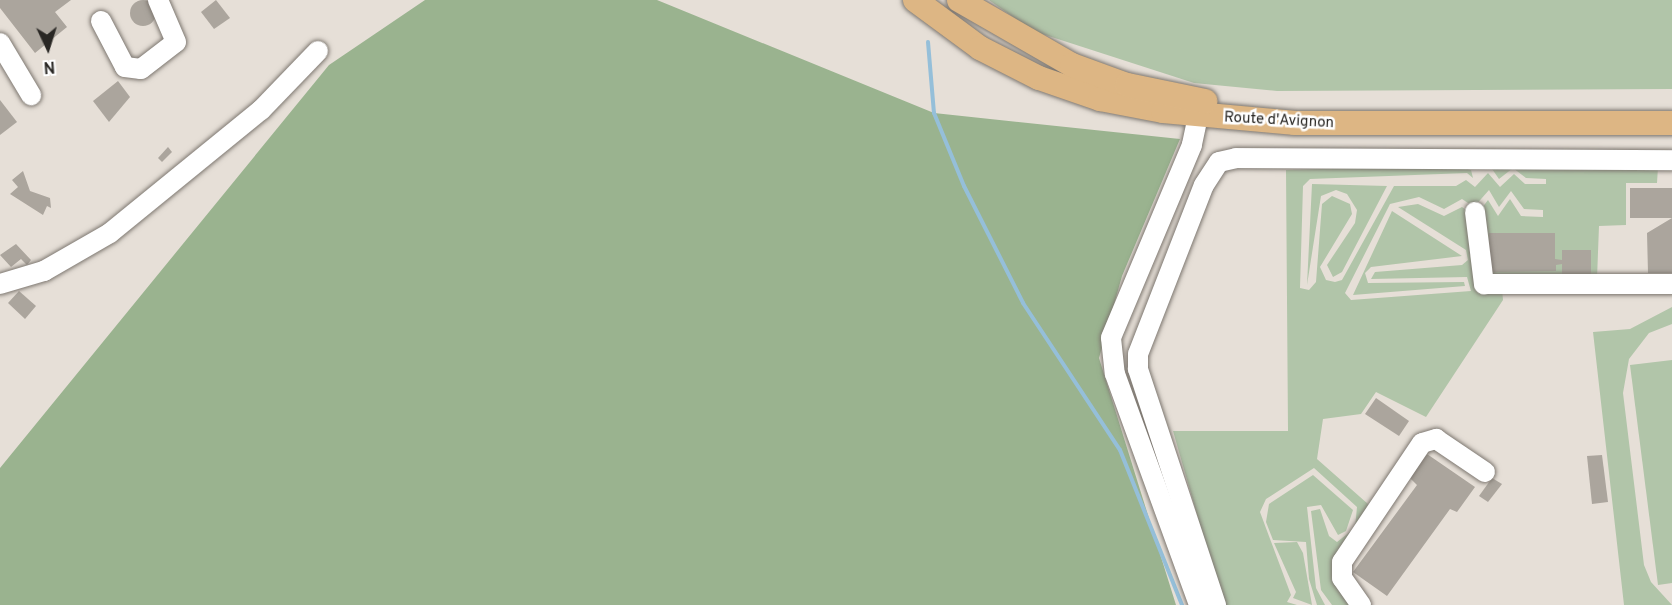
<!DOCTYPE html>
<html>
<head>
<meta charset="utf-8">
<style>
  body { margin:0 }
  #map { position:relative; width:1672px; height:605px; overflow:hidden; background:#e6dfd7; font-family:Overpass,sans-serif }
  div>[style] { position:absolute }
  .green>* { inset:0; background:#b1c5a9 }
  .forest>* { inset:0; background:#9ab38f }
  .stream>* { height:4px; margin:-2px; padding:0 2px; transform-origin:2px; border-radius:2px; background:#95bfd9 }
  .building>* { inset:0; background:#aba59d }
  .round { border-radius:50% }
  .roads { filter:drop-shadow(0 0 2px #7d7770) drop-shadow(0 0 2px #7d7770) }
  .minor>* { height:20px; margin:-10px; padding:0 10px; transform-origin:10px; border-radius:10px; background:#fff }
  .major>* { height:24px; margin:-12px; padding:0 12px; transform-origin:12px; border-radius:12px; background:#ddb684 }
  span { translate:-50% -50%; white-space:nowrap; text-align:center; line-height:1.15; -webkit-text-stroke:5px #fff; paint-order:stroke }
  .street-label { font-size:15px; color:#292724 }
  .north { position:absolute; left:18px; top:18px; width:60px; height:60px; -webkit-text-stroke:4px #fff; paint-order:stroke; rotate:176deg; font-size:16px; font-weight:700; line-height:24px; text-align:center; color:#292724 }
  .north::after { content:''; display:block; margin:auto; width:21px; height:27px; background:#292724; clip-path:polygon(50% 0,100% 100%,50% 72%,0 100%) }
</style>
</head>
<body>
<div id="map">
  <div class="green">
    <div style="clip-path:polygon(989px 0,1672px 0,1672px 89px,1277px 91px,1194px 83px,1033px 31px)"></div>
    <div style="clip-path:polygon(1456px 165px,1471px 170px,1473px 178px,1467px 173px,1310px 179px,1303px 186px,1300px 288px,1309px 290px,1316px 282px,1322px 204px,1332px 196px,1350px 204px,1352px 214px,1320px 267px,1326px 280px,1335px 282px,1342px 280px,1394px 186px,1456px 186px,1466px 180px,1475px 187px,1488px 173px,1500px 187px,1514px 174px,1525px 184px,1546px 184px,1546px 179px,1526px 178px,1513px 168px,1499px 179px,1490px 166px,1658px 167px,1657px 183px,1626px 183px,1626px 225px,1599px 226px,1597px 279px,1485px 278px,1478px 213px,1488px 200px,1498px 216px,1510px 199px,1521px 216px,1543px 217px,1543px 210px,1524px 209px,1511px 191px,1499px 207px,1489px 190px,1474px 207px,1462px 199px,1444px 209px,1419px 197px,1390px 204px,1345px 293px,1351px 300px,1471px 291px,1467px 277px,1371px 279px,1375px 272px,1462px 265px,1468px 260px,1466px 250px,1398px 207px,1418px 204px,1444px 216px,1462px 207px,1473px 215px,1475px 282px,1480px 289px,1502px 289px,1503px 300px,1426px 417px,1376px 392px,1361px 414px,1323px 419px,1317px 459px,1368px 504px,1365px 517px,1334px 565px,1333px 578px,1350px 605px,1332px 605px,1321px 590px,1311px 511px,1320px 509px,1329px 536px,1337px 542px,1355px 528px,1357px 507px,1314px 468px,1266px 499px,1260px 512px,1291px 595px,1287px 602px,1297px 605px,1223px 605px,1173px 431px,1288px 431px,1286px 170px)"></div>
    <div style="clip-path:polygon(1312px 184px,1387px 186px,1342px 272px,1333px 277px,1327px 265px,1355px 223px,1357px 210px,1347px 194px,1336px 190px,1321px 196px,1307px 285px)"></div>
    <div style="clip-path:polygon(1392px 211px,1462px 256px,1371px 267px,1365px 273px,1368px 283px,1464px 282px,1465px 286px,1353px 295px)"></div>
    <div style="clip-path:polygon(1672px 307px,1672px 324px,1649px 333px,1629px 359px,1623px 393px,1644px 565px,1651px 582px,1672px 605px,1624px 605px,1593px 332px,1630px 329px)"></div>
    <div style="clip-path:polygon(1672px 360px,1672px 583px,1658px 585px,1630px 365px)"></div>
    <div style="clip-path:polygon(1313px 475px,1353px 510px,1346px 531px,1338px 535px,1321px 505px,1307px 507px,1316px 588px,1325px 605px,1317px 605px,1309px 579px,1306px 542px,1273px 540px,1266px 522px,1269px 504px)"></div>
    <div style="clip-path:polygon(1297px 542px,1303px 553px,1312px 605px,1293px 598px,1296px 592px,1274px 543px)"></div>
  </div>
  <div class="forest">
    <div style="clip-path:polygon(425px 0,657px 0,934px 113px,1180px 139px,1122px 276px,1099px 358px,1176px 605px,0 605px,0 468px,329px 65px)"></div>
  </div>
  <div class="stream">
    <div style="left:928px;top:42px;width:71px;rotate:85.2deg"></div>
    <div style="left:934px;top:113px;width:79px;rotate:67.7deg"></div>
    <div style="left:964px;top:186px;width:131px;rotate:63.2deg"></div>
    <div style="left:1023px;top:303px;width:176px;rotate:56.6deg"></div>
    <div style="left:1120px;top:450px;width:167px;rotate:68.2deg"></div>
  </div>
  <div class="building">
    <div style="clip-path:polygon(0 0,71px 0,55px 12px,67px 27px,35px 53px,0 8px)"></div>
    <div style="clip-path:polygon(216px 0,230px 18px,214px 29px,201px 12px)"></div>
    <div class="round" style="left:130px;top:0;width:26px;height:26px"></div>
    <div style="clip-path:polygon(118px 81px,130px 97px,109px 122px,93px 101px)"></div>
    <div style="clip-path:polygon(0 100px,17px 122px,0 135px)"></div>
    <div style="clip-path:polygon(168px 147px,172px 152px,162px 162px,158px 158px)"></div>
    <div style="clip-path:polygon(23px 171px,30px 191px,50px 198px,51px 208px,47px 206px,43px 215px,10px 194px,18px 187px,12px 180px)"></div>
    <div style="clip-path:polygon(1630px 188px,1672px 188px,1672px 273px,1648px 273px,1647px 233px,1672px 218px,1630px 218px)"></div>
    <div style="clip-path:polygon(1489px 233px,1555px 233px,1555px 259px,1562px 260px,1562px 250px,1591px 250px,1591px 274px,1562px 274px,1562px 264px,1556px 265px,1556px 271px,1489px 272px)"></div>
    <div style="clip-path:polygon(16px 244px,31px 260px,27px 265px,21px 259px,11px 267px,0 255px)"></div>
    <div style="clip-path:polygon(19px 291px,36px 306px,25px 319px,8px 303px)"></div>
    <div style="clip-path:polygon(1376px 398px,1409px 421px,1399px 436px,1365px 414px)"></div>
    <div style="clip-path:polygon(1427px 454px,1475px 487px,1457px 512px,1450px 509px,1387px 596px,1353px 572px,1417px 485px,1410px 478px)"></div>
    <div style="clip-path:polygon(1602px 455px,1608px 502px,1592px 504px,1587px 456px)"></div>
    <div style="clip-path:polygon(1492px 478px,1502px 484px,1488px 502px,1479px 496px)"></div>
  </div>
  <div class="roads">
    <div class="minor">
      <div style="left:101px;top:21px;width:52px;rotate:62.4deg"></div>
      <div style="left:125px;top:67px;width:16px;rotate:7deg"></div>
      <div style="left:141px;top:69px;width:44px;rotate:-37.6deg"></div>
      <div style="left:176px;top:42px;width:46px;rotate:-113.2deg"></div>
      <div style="left:0;top:43px;width:61px;rotate:59.2deg"></div>
      <div style="left:1198px;top:116px;width:30px;rotate:102deg"></div>
      <div style="left:1192px;top:145px;width:209px;rotate:112.8deg"></div>
      <div style="left:1111px;top:338px;width:36px;rotate:84deg"></div>
      <div style="left:1115px;top:374px;width:246px;rotate:70deg"></div>
      <div style="left:1475px;top:212px;width:73px;rotate:82.9deg"></div>
      <div style="left:1484px;top:284px;width:188px"></div>
      <div style="left:0;top:284px;width:46px;rotate:-16.5deg"></div>
      <div style="left:44px;top:271px;width:76px;rotate:-29.9deg"></div>
      <div style="left:110px;top:233px;width:195px;rotate:-39.2deg"></div>
      <div style="left:261px;top:110px;width:82px;rotate:-46deg"></div>
      <div style="left:1216px;top:605px;width:249px;rotate:-108.3deg"></div>
      <div style="left:1138px;top:369px;width:15px;rotate:-90deg"></div>
      <div style="left:1138px;top:354px;width:181px;rotate:-68.7deg"></div>
      <div style="left:1204px;top:185px;width:27px;rotate:-57deg"></div>
      <div style="left:1219px;top:162px;width:17px;rotate:-13deg"></div>
      <div style="left:1236px;top:158px;width:436px;rotate:0.3deg"></div>
      <div style="left:1361px;top:605px;width:33px;rotate:-125deg"></div>
      <div style="left:1342px;top:578px;width:16px;rotate:-90deg"></div>
      <div style="left:1342px;top:562px;width:143px;rotate:-56.1deg"></div>
      <div style="left:1422px;top:443px;width:15px;rotate:-16deg"></div>
      <div style="left:1436px;top:439px;width:59px;rotate:34deg"></div>
    </div>
    <div class="major">
      <div style="left:915px;top:0;width:81px;rotate:36.4deg"></div>
      <div style="left:980px;top:48px;width:66px;rotate:27deg"></div>
      <div style="left:1039px;top:78px;width:65px;rotate:19deg"></div>
      <div style="left:1100px;top:99px;width:64px;rotate:10.8deg"></div>
      <div style="left:1163px;top:111px;width:133px;rotate:5.2deg"></div>
      <div style="left:1295px;top:123px;width:377px"></div>
      <div style="left:959px;top:0;width:130px;rotate:29.9deg"></div>
      <div style="left:1072px;top:65px;width:59px;rotate:20deg"></div>
      <div style="left:1127px;top:85px;width:80px;rotate:11.6deg"></div>
    </div>
  </div>
  <div class="street-label">
    <span style="left:1279px;top:121px;rotate:3deg">Route d'Avignon</span>
  </div>
  <div class="north">N</div>
</div>
</body>
</html>
